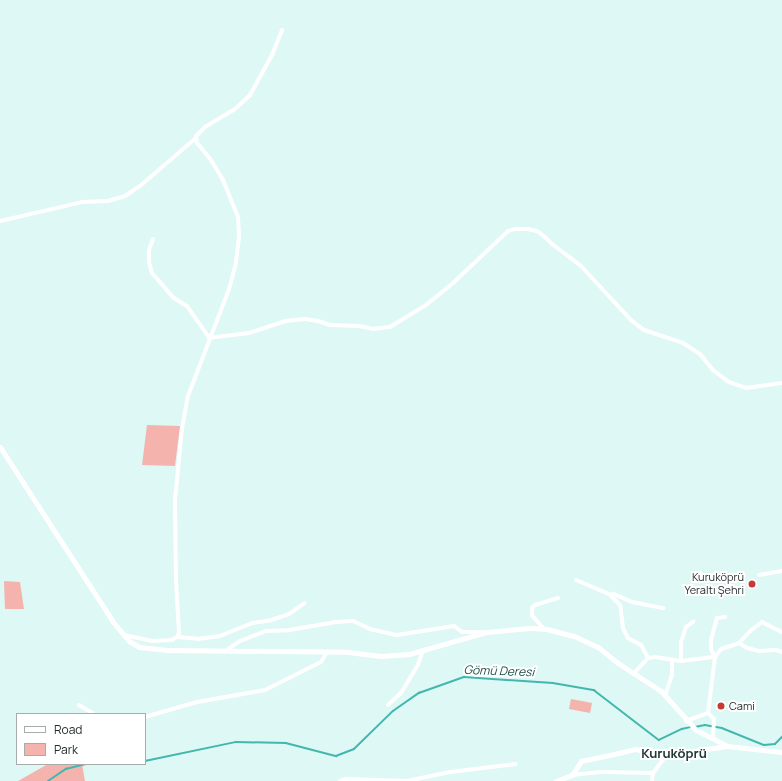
<!DOCTYPE html>
<html>
<head>
<meta charset="utf-8">
<style>
  body { margin:0 }
  #map { position:relative; width:782px; height:781px; overflow:hidden; background:#def8f5; font-family:Manrope,sans-serif }
  div>[style] { position:absolute }
  .green>* { inset:0; background:#f4b4ad }
  .stream>* { height:1.5px; margin:-0.75px; padding:0 0.75px; transform-origin:0.75px; border-radius:0.75px; background:#43b7ae }
  .minor>* { height:4px; margin:-2px; padding:0 2px; transform-origin:2px; border-radius:2px; background:#fff }
  .tertiary>* { height:5px; margin:-2.5px; padding:0 2.5px; transform-origin:2.5px; border-radius:2.5px; background:#fff }
  .dots>* { width:11px; height:11px; translate:-50% -50%; box-sizing:border-box; border:2px solid #fff; border-radius:50% }
  span { translate:-50% -50%; white-space:nowrap; text-align:center; line-height:1.15; -webkit-text-stroke:4px #fff; paint-order:stroke }
  .poi-label { font-size:11px; color:#242e2d }
  .right { translate:-100% -50%; text-align:right }
  .left { translate:0 -50%; text-align:left }
  .water-label { font-size:12px; color:#1b4d49; font-style:italic }
  .quarter-label { font-size:13px; color:#223836; font-weight:700 }
  .legend { position:absolute; left:16px; top:713px; width:130px; height:52px; box-sizing:border-box; background:#fff; border:1px solid #a7abab; margin:0; padding:5px 7px; list-style:none; font-size:12px; color:#242e2d }
  .legend li { display:flex; align-items:center; gap:8px; height:20px }
  .legend b { width:20px; border:1px solid #a7abab }
</style>
</head>
<body>
<div id="map">
  <div class="green">
    <div style="clip-path:polygon(147px 425px,180px 426px,175px 466px,142px 465px)"></div>
    <div style="clip-path:polygon(4px 581px,20px 582px,24px 609px,5px 609px)"></div>
    <div style="clip-path:polygon(571px 699px,592px 703px,590px 713px,569px 709px)"></div>
    <div style="clip-path:polygon(48px 764px,82px 764px,85px 781px,18px 781px)"></div>
  </div>
  <div class="stream">
    <div style="left:695px;top:727px;width:10px;rotate:-11deg"></div>
    <div style="left:705px;top:725px;width:17px;rotate:10deg"></div>
    <div style="left:722px;top:728px;width:45px;rotate:22deg"></div>
    <div style="left:764px;top:745px;width:11px;rotate:-5deg"></div>
    <div style="left:775px;top:744px;width:10px;rotate:-45deg"></div>
    <div style="left:145px;top:761px;width:93px;rotate:-11.8deg"></div>
    <div style="left:236px;top:742px;width:50px;rotate:1.1deg"></div>
    <div style="left:286px;top:743px;width:52px;rotate:14.6deg"></div>
    <div style="left:336px;top:756px;width:19px;rotate:-21deg"></div>
    <div style="left:354px;top:749px;width:54px;rotate:-44.3deg"></div>
    <div style="left:393px;top:711px;width:32px;rotate:-35deg"></div>
    <div style="left:419px;top:693px;width:48px;rotate:-19.6deg"></div>
    <div style="left:464px;top:677px;width:89px;rotate:3.9deg"></div>
    <div style="left:553px;top:683px;width:42px;rotate:9.7deg"></div>
    <div style="left:594px;top:690px;width:82px;rotate:37.6deg"></div>
    <div style="left:659px;top:740px;width:25px;rotate:-26deg"></div>
    <div style="left:682px;top:729px;width:9px;rotate:-13deg"></div>
    <div style="left:48px;top:781px;width:22px;rotate:-34deg"></div>
    <div style="left:66px;top:769px;width:21px;rotate:-14deg"></div>
  </div>
  <div class="minor">
    <div style="left:0;top:221px;width:84px;rotate:-13deg"></div>
    <div style="left:82px;top:202px;width:26px;rotate:-2deg"></div>
    <div style="left:108px;top:201px;width:18px;rotate:-16deg"></div>
    <div style="left:125px;top:196px;width:18px;rotate:-34deg"></div>
    <div style="left:140px;top:186px;width:74px;rotate:-40.6deg"></div>
    <div style="left:153px;top:239px;width:12px;rotate:110deg"></div>
    <div style="left:149px;top:250px;width:12px;rotate:90deg"></div>
    <div style="left:149px;top:262px;width:11px;rotate:75deg"></div>
    <div style="left:152px;top:273px;width:33px;rotate:49deg"></div>
    <div style="left:174px;top:298px;width:15px;rotate:32deg"></div>
    <div style="left:187px;top:306px;width:39px;rotate:55deg"></div>
    <div style="left:209px;top:338px;width:40px;rotate:-7.1deg"></div>
    <div style="left:249px;top:333px;width:38px;rotate:-18deg"></div>
    <div style="left:285px;top:321px;width:20px;rotate:-6deg"></div>
    <div style="left:305px;top:319px;width:13px;rotate:9deg"></div>
    <div style="left:318px;top:321px;width:13px;rotate:18deg"></div>
    <div style="left:330px;top:325px;width:29px;rotate:2deg"></div>
    <div style="left:359px;top:326px;width:14px;rotate:12deg"></div>
    <div style="left:373px;top:329px;width:17px;rotate:-7deg"></div>
    <div style="left:390px;top:327px;width:42px;rotate:-31.4deg"></div>
    <div style="left:426px;top:305px;width:33px;rotate:-39deg"></div>
    <div style="left:452px;top:284px;width:77px;rotate:-43.4deg"></div>
    <div style="left:508px;top:231px;width:7px;rotate:-16deg"></div>
    <div style="left:515px;top:229px;width:13px"></div>
    <div style="left:528px;top:229px;width:9px;rotate:13deg"></div>
    <div style="left:537px;top:231px;width:10px;rotate:37deg"></div>
    <div style="left:545px;top:237px;width:10px;rotate:45deg"></div>
    <div style="left:552px;top:244px;width:36px;rotate:37deg"></div>
    <div style="left:581px;top:266px;width:74px;rotate:47.2deg"></div>
    <div style="left:631px;top:320px;width:16px;rotate:38deg"></div>
    <div style="left:644px;top:330px;width:41px;rotate:18.4deg"></div>
    <div style="left:683px;top:343px;width:20px;rotate:33deg"></div>
    <div style="left:700px;top:354px;width:21px;rotate:51deg"></div>
    <div style="left:713px;top:370px;width:20px;rotate:37deg"></div>
    <div style="left:729px;top:382px;width:18px;rotate:19deg"></div>
    <div style="left:746px;top:388px;width:36px;rotate:-8deg"></div>
    <div style="left:759px;top:575px;width:23px;rotate:-10deg"></div>
    <div style="left:576px;top:580px;width:38px;rotate:23deg"></div>
    <div style="left:544px;top:629px;width:18px;rotate:-131deg"></div>
    <div style="left:532px;top:615px;width:7px;rotate:-90deg"></div>
    <div style="left:532px;top:608px;width:4px;rotate:-45deg"></div>
    <div style="left:535px;top:605px;width:24px;rotate:-17deg"></div>
    <div style="left:124px;top:635px;width:29px;rotate:12deg"></div>
    <div style="left:152px;top:641px;width:20px;rotate:-3deg"></div>
    <div style="left:172px;top:640px;width:6px;rotate:-31deg"></div>
    <div style="left:177px;top:637px;width:4px;rotate:-63deg"></div>
    <div style="left:179px;top:633px;width:52px;rotate:-93.3deg"></div>
    <div style="left:176px;top:581px;width:81px;rotate:-90.7deg"></div>
    <div style="left:175px;top:500px;width:71px;rotate:-84.4deg"></div>
    <div style="left:182px;top:429px;width:34px;rotate:-80deg"></div>
    <div style="left:188px;top:396px;width:115px;rotate:-69deg"></div>
    <div style="left:229px;top:289px;width:28px;rotate:-75deg"></div>
    <div style="left:236px;top:262px;width:26px;rotate:-83deg"></div>
    <div style="left:239px;top:236px;width:19px;rotate:-93deg"></div>
    <div style="left:238px;top:217px;width:40px;rotate:-112deg"></div>
    <div style="left:223px;top:180px;width:23px;rotate:-121deg"></div>
    <div style="left:211px;top:160px;width:22px;rotate:-129deg"></div>
    <div style="left:197px;top:143px;width:7px;rotate:-98deg"></div>
    <div style="left:196px;top:136px;width:13px;rotate:-45deg"></div>
    <div style="left:205px;top:127px;width:35px;rotate:-31deg"></div>
    <div style="left:235px;top:109px;width:21px;rotate:-43deg"></div>
    <div style="left:250px;top:95px;width:46px;rotate:-61.2deg"></div>
    <div style="left:272px;top:55px;width:27px;rotate:-68deg"></div>
    <div style="left:177px;top:637px;width:21px;rotate:5deg"></div>
    <div style="left:198px;top:639px;width:22px;rotate:-8deg"></div>
    <div style="left:220px;top:636px;width:35px;rotate:-22deg"></div>
    <div style="left:253px;top:623px;width:18px;rotate:-9deg"></div>
    <div style="left:271px;top:620px;width:19px;rotate:-18deg"></div>
    <div style="left:289px;top:614px;width:19px;rotate:-35deg"></div>
    <div style="left:739px;top:643px;width:9px;rotate:32deg"></div>
    <div style="left:747px;top:648px;width:12px;rotate:14deg"></div>
    <div style="left:759px;top:651px;width:17px;rotate:-3deg"></div>
    <div style="left:776px;top:650px;width:6px;rotate:18deg"></div>
    <div style="left:227px;top:650px;width:16px;rotate:-35deg"></div>
    <div style="left:240px;top:641px;width:28px;rotate:-21deg"></div>
    <div style="left:266px;top:631px;width:23px;rotate:-2deg"></div>
    <div style="left:289px;top:630px;width:48px;rotate:-9.7deg"></div>
    <div style="left:336px;top:622px;width:17px;rotate:-3deg"></div>
    <div style="left:353px;top:621px;width:19px;rotate:25deg"></div>
    <div style="left:370px;top:629px;width:28px;rotate:13deg"></div>
    <div style="left:397px;top:635px;width:58px;rotate:-9deg"></div>
    <div style="left:454px;top:626px;width:10px;rotate:37deg"></div>
    <div style="left:462px;top:632px;width:21px"></div>
    <div style="left:648px;top:658px;width:15px;rotate:-118deg"></div>
    <div style="left:641px;top:645px;width:15px;rotate:-152deg"></div>
    <div style="left:628px;top:638px;width:11px;rotate:-117deg"></div>
    <div style="left:623px;top:628px;width:23px;rotate:-97deg"></div>
    <div style="left:620px;top:605px;width:11px;rotate:-135deg"></div>
    <div style="left:612px;top:597px;width:2px;rotate:-117deg"></div>
    <div style="left:611px;top:595px;width:3px;rotate:-18deg"></div>
    <div style="left:614px;top:594px;width:20px;rotate:24deg"></div>
    <div style="left:632px;top:602px;width:32px;rotate:11deg"></div>
    <div style="left:681px;top:661px;width:19px;rotate:-90deg"></div>
    <div style="left:681px;top:642px;width:16px;rotate:-72deg"></div>
    <div style="left:686px;top:627px;width:9px;rotate:-36deg"></div>
    <div style="left:634px;top:673px;width:21px;rotate:-47deg"></div>
    <div style="left:648px;top:658px;width:7px;rotate:-8deg"></div>
    <div style="left:655px;top:657px;width:26px;rotate:9deg"></div>
    <div style="left:681px;top:661px;width:34px;rotate:-7deg"></div>
    <div style="left:715px;top:657px;width:9px;rotate:-117deg"></div>
    <div style="left:711px;top:649px;width:9px;rotate:-90deg"></div>
    <div style="left:711px;top:640px;width:23px;rotate:-75deg"></div>
    <div style="left:717px;top:618px;width:8px;rotate:-7deg"></div>
    <div style="left:665px;top:696px;width:22px;rotate:-72deg"></div>
    <div style="left:672px;top:675px;width:15px;rotate:-90deg"></div>
    <div style="left:79px;top:705px;width:17px;rotate:31deg"></div>
    <div style="left:388px;top:705px;width:18px;rotate:-43deg"></div>
    <div style="left:401px;top:693px;width:33px;rotate:-59deg"></div>
    <div style="left:418px;top:665px;width:16px;rotate:-72deg"></div>
    <div style="left:145px;top:717px;width:54px;rotate:-16.1deg"></div>
    <div style="left:197px;top:702px;width:69px;rotate:-10deg"></div>
    <div style="left:265px;top:690px;width:63px;rotate:-26.6deg"></div>
    <div style="left:321px;top:662px;width:12px;rotate:-59deg"></div>
    <div style="left:686px;top:721px;width:23px;rotate:-20deg"></div>
    <div style="left:713px;top:738px;width:19px;rotate:-87deg"></div>
    <div style="left:714px;top:719px;width:8px;rotate:-135deg"></div>
    <div style="left:708px;top:713px;width:56px;rotate:-82.9deg"></div>
    <div style="left:715px;top:657px;width:10px;rotate:-53deg"></div>
    <div style="left:721px;top:649px;width:19px;rotate:-18deg"></div>
    <div style="left:739px;top:643px;width:16px;rotate:-47deg"></div>
    <div style="left:750px;top:631px;width:15px;rotate:-37deg"></div>
    <div style="left:762px;top:622px;width:22px;rotate:27deg"></div>
    <div style="left:572px;top:775px;width:31px;rotate:-6deg"></div>
    <div style="left:603px;top:772px;width:50px;rotate:1.1deg"></div>
    <div style="left:340px;top:781px;width:5px;rotate:-22deg"></div>
    <div style="left:345px;top:779px;width:62px;rotate:1.8deg"></div>
    <div style="left:407px;top:781px;width:44px;rotate:-11.8deg"></div>
    <div style="left:450px;top:772px;width:66px;rotate:-6.9deg"></div>
    <div style="left:652px;top:781px;width:8px;rotate:-83deg"></div>
    <div style="left:653px;top:773px;width:21px;rotate:-53deg"></div>
  </div>
  <div class="tertiary">
    <div style="left:0;top:447px;width:208px;rotate:57.1deg"></div>
    <div style="left:113px;top:622px;width:25px;rotate:50deg"></div>
    <div style="left:129px;top:641px;width:12px;rotate:31deg"></div>
    <div style="left:139px;top:647px;width:31px;rotate:6deg"></div>
    <div style="left:170px;top:650px;width:178px;rotate:0.6deg"></div>
    <div style="left:348px;top:652px;width:33px;rotate:7deg"></div>
    <div style="left:381px;top:656px;width:28px;rotate:-4deg"></div>
    <div style="left:409px;top:654px;width:81px;rotate:-15.8deg"></div>
    <div style="left:487px;top:632px;width:43px;rotate:-5.3deg"></div>
    <div style="left:530px;top:628px;width:17px;rotate:3deg"></div>
    <div style="left:547px;top:629px;width:28px;rotate:15deg"></div>
    <div style="left:574px;top:636px;width:26px;rotate:25deg"></div>
    <div style="left:598px;top:647px;width:26px;rotate:39deg"></div>
    <div style="left:618px;top:663px;width:51px;rotate:33.1deg"></div>
    <div style="left:661px;top:691px;width:52px;rotate:48.1deg"></div>
    <div style="left:696px;top:730px;width:35px;rotate:27deg"></div>
    <div style="left:727px;top:746px;width:55px;rotate:6.2deg"></div>
    <div style="left:556px;top:781px;width:17px;rotate:-21deg"></div>
    <div style="left:572px;top:775px;width:17px;rotate:-57deg"></div>
    <div style="left:581px;top:761px;width:38px;rotate:-12deg"></div>
    <div style="left:618px;top:753px;width:17px;rotate:-13deg"></div>
    <div style="left:635px;top:749px;width:32px;rotate:13deg"></div>
    <div style="left:666px;top:756px;width:23px;rotate:-2deg"></div>
    <div style="left:689px;top:755px;width:11px;rotate:-27deg"></div>
    <div style="left:699px;top:750px;width:27px;rotate:-8deg"></div>
  </div>
  <div class="dots">
    <div style="left:752px;top:584px;background:#c73937"></div>
    <div style="left:721px;top:706px;background:#c73937"></div>
  </div>
  <div class="poi-label">
    <span class="right" style="left:744px;top:584px">Kuruköprü<br>Yeraltı Şehri</span>
    <span class="left" style="left:729px;top:706px">Cami</span>
  </div>
  <div class="water-label">
    <span style="left:499px;top:671px;rotate:2deg">Gömü Deresi</span>
  </div>
  <div class="quarter-label">
    <span style="left:674px;top:753px">Kuruköprü</span>
  </div>
  <ul class="legend">
  <li><b style="height:5px;background:#fff"></b>Road</li>
  <li><b style="height:11px;background:#f4b4ad"></b>Park</li>
  </ul>
</div>
</body>
</html>
